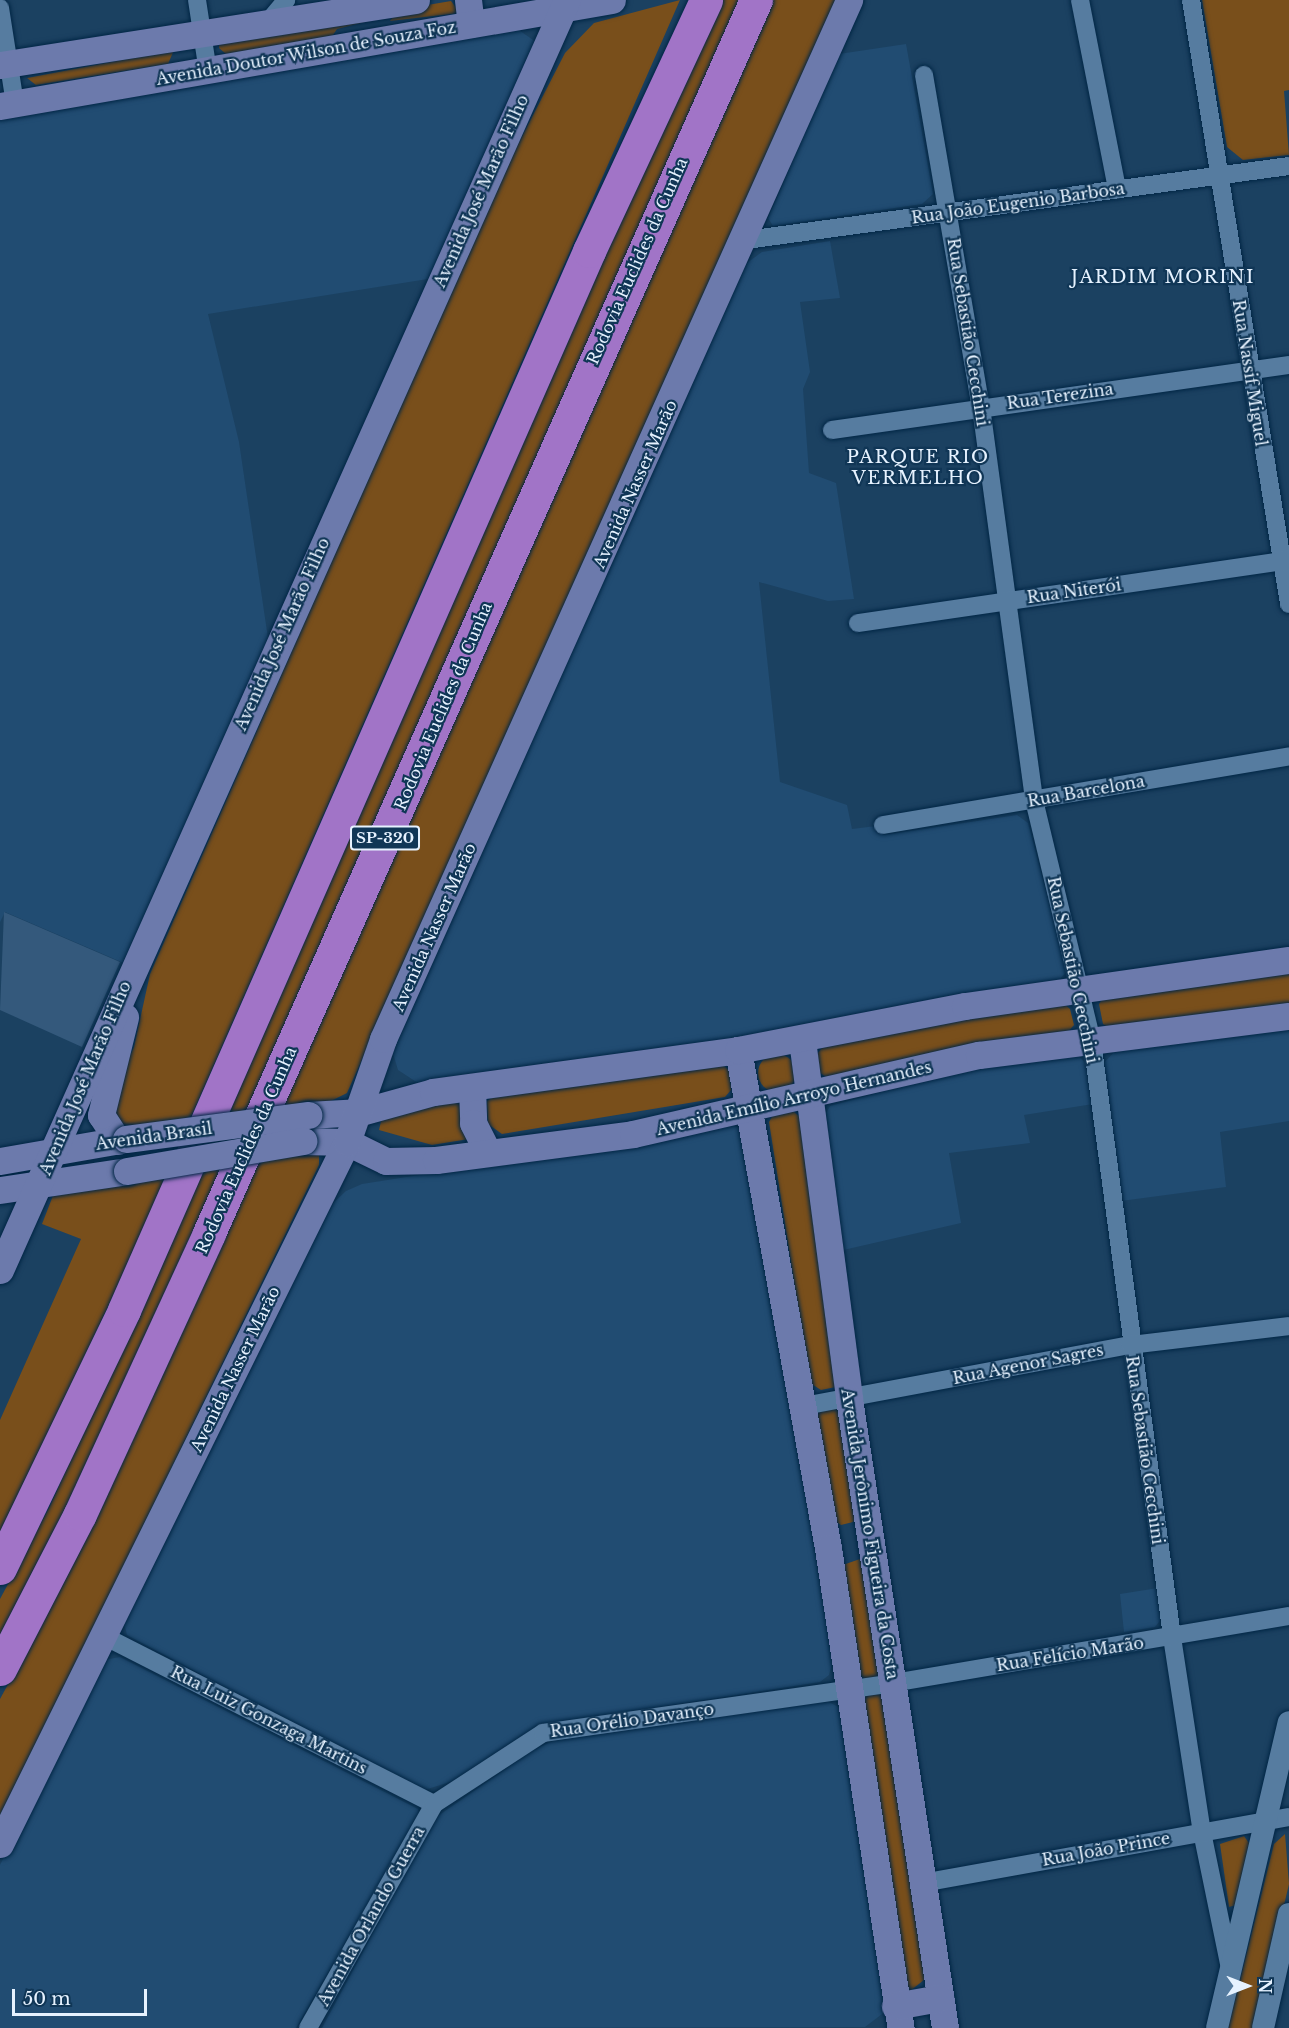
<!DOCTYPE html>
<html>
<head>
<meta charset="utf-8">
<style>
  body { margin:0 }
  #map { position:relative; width:1289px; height:2028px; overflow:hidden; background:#1b4161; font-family:"Libre Baskerville",serif }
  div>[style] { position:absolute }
  .built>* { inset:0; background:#214c72 }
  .green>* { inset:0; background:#794f1b }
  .round { border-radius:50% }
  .building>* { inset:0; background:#34597c }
  .roads { filter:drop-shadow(0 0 2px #002645) drop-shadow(0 0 2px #002645) }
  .minor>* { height:18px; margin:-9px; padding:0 9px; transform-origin:9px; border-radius:9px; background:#567ca0 }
  .tertiary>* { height:22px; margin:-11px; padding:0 11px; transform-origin:11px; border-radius:11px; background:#567ca0 }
  .secondary>* { height:27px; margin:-13.5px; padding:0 13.5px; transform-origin:13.5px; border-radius:13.5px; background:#6c7aac }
  .motorway>* { height:33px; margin:-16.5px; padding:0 16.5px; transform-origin:16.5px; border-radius:16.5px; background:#a174c7 }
  .bridges { filter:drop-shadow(0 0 2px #002645) drop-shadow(0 0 2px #002645) }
  .secondary-bridge>* { height:27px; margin:-13.5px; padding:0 13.5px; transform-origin:13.5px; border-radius:13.5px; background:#6c7aac }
  span { translate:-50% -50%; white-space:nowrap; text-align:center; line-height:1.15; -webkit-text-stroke:4.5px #103656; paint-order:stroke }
  .shield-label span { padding:2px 4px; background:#103656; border:2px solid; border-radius:4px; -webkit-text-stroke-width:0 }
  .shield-label { font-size:15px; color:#e6f2ff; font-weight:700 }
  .street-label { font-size:16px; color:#e6f2ff }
  .neighbourhood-label { font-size:18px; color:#e6f2ff; letter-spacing:1.5px }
  .north { position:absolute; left:1217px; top:1956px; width:60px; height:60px; -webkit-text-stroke:4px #103656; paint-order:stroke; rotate:90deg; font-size:16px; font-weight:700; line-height:24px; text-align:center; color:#e6f2ff }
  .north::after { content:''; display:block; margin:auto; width:21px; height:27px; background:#e6f2ff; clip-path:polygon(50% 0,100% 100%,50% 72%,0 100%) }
  .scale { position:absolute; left:12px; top:1989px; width:135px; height:27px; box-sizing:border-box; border:3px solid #e6f2ff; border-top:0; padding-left:8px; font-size:18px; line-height:21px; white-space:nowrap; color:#e6f2ff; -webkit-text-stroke:4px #103656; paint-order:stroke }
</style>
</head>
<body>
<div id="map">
  <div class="built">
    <div style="clip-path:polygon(516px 28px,536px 42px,434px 278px,208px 314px,239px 442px,269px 645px,126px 964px,5px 912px,0 922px,0 117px)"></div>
    <div style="clip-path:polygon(906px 44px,933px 194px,922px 204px,773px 226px,768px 218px,839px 54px)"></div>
    <div style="clip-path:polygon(830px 241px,840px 298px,800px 302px,810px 372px,803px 389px,809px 473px,836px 483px,854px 599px,828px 601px,759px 582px,780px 782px,847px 805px,852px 829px,876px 826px,884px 835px,1017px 815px,1028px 823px,1067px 971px,1058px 981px,737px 1039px,418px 1083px,398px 1070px,392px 1050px,744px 265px,762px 252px)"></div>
    <div style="clip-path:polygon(1289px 1028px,1289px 1121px,1220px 1132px,1226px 1187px,1121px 1201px,1103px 1064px,1115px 1051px)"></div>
    <div style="clip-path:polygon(1077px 1054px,1089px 1067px,1093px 1104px,1024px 1115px,1030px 1143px,949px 1153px,961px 1223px,839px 1251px,821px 1123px,830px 1106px,983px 1064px)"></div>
    <div style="clip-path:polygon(732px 1126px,744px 1128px,833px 1660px,829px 1675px,820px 1682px,542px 1725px,460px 1779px,421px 1791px,127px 1635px,124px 1623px,331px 1205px,346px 1191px,362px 1184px)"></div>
    <div style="clip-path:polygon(1158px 1588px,1162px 1618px,1155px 1627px,1124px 1632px,1120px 1594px)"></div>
    <div style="clip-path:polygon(120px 1657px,418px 1809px,419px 1815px,296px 2028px,0 2028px,0 1865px,104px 1660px)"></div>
    <div style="clip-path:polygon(827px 1701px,840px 1708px,886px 2011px,865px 2027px,322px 2028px,435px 1818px,533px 1750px,560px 1738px)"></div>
  </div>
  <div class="green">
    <div style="clip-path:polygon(680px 0,189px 1122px,123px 1126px,115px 1112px,114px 1091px,134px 1047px,150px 974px,494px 191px,565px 53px,594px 23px)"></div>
    <div style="clip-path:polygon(709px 0,744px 0,258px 1113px,228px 1116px)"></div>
    <div style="clip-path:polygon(763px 0,837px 0,347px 1093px,329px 1102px,276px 1109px)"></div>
    <div style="clip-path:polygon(1202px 0,1289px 0,1289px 90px,1284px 91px,1289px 155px,1243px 160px,1227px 147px)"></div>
    <div style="clip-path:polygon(451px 1px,460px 13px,390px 21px,398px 10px)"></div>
    <div style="clip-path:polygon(377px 19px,337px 29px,331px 38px,226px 54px,219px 48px,219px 43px)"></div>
    <div style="clip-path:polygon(174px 50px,168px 64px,36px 85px,27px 78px)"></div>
    <div style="clip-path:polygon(1289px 970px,1289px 1005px,1112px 1030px,1103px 1024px,1099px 1004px,1105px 995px)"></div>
    <div style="clip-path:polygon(1060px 1000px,1070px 1009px,1074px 1025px,1067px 1033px,831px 1080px,820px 1073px,817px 1054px,826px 1043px)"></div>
    <div class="round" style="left:758px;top:1054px;width:38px;height:38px"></div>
    <div style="clip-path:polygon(717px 1060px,729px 1070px,731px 1090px,725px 1097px,502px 1134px,488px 1124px,487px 1101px,496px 1095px)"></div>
    <div style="clip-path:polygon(459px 1099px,469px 1139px,432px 1145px,379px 1130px,383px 1113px)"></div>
    <div style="clip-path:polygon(792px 1110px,801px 1118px,836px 1387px,821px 1390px,810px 1383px,769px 1122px,774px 1113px)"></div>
    <div style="clip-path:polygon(319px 1152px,319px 1165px,0 1820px,0 1699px,47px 1613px,250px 1163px)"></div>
    <div style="clip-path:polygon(230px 1166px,0 1653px,0 1599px,50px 1506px,200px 1170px)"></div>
    <div style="clip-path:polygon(170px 1174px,0 1537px,0 1420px,81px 1239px,42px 1224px,54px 1193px)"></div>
    <div style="clip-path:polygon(834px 1408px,845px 1413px,860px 1509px,853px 1522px,841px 1525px,832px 1519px,813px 1418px,819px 1410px)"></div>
    <div style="clip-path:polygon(860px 1559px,870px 1569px,885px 1664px,877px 1677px,865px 1679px,854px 1671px,837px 1567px)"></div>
    <div style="clip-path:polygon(879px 1692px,890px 1700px,929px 1976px,910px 1991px,898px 1981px,860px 1706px,864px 1694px)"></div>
    <div style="clip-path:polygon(1285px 1834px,1289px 1884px,1255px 2028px,1228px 2028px,1274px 1844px)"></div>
    <div style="clip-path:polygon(1244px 1836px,1251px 1846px,1236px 1905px,1229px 1907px,1220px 1844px)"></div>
  </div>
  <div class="building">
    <div style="clip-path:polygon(4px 912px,120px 962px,82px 1047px,0 1010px)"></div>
  </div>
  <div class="roads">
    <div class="minor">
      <div style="left:197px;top:0;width:73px;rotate:81.3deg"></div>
      <div style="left:1080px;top:0;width:193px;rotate:78.9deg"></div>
      <div style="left:1191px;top:0;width:612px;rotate:80.78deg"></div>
      <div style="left:0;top:8px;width:97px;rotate:81.1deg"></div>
      <div style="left:267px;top:23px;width:30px;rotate:-50deg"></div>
      <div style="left:924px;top:75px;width:337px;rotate:80.3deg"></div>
      <div style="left:981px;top:407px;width:397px;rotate:82.3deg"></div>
      <div style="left:1034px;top:800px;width:248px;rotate:76.5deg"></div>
      <div style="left:1092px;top:1041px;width:601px;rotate:82.35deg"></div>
      <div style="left:1172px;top:1637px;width:197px;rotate:81.3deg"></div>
      <div style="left:1202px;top:1832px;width:140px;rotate:78.4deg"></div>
      <div style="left:746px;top:240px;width:548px;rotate:-7.76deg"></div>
      <div style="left:832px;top:430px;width:462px;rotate:-8.1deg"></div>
      <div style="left:858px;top:623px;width:436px;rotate:-8.3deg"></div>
      <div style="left:883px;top:825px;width:412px;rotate:-9.6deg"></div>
      <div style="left:804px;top:1406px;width:332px;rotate:-10.6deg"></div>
      <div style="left:1130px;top:1345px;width:160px;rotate:-6.8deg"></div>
      <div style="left:104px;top:1636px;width:370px;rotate:27deg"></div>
      <div style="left:922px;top:1883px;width:373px;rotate:-10.2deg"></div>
      <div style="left:308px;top:2028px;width:257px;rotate:-60.6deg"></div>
      <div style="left:434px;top:1804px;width:130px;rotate:-33.1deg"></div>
      <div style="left:543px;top:1733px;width:354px;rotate:-8.1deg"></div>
      <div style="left:893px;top:1683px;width:402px;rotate:-9.6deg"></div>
    </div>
    <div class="tertiary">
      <div style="left:1217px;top:2028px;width:314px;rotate:-76.8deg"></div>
      <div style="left:1263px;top:2028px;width:117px;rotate:-77.2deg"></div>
    </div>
    <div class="secondary">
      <div style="left:468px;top:0;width:24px;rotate:83deg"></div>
      <div style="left:0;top:65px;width:421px;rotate:-8.9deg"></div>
      <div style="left:0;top:106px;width:621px;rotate:-9.83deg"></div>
      <div style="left:802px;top:1040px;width:362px;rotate:82.5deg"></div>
      <div style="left:849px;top:1399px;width:636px;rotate:81.32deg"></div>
      <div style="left:738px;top:1050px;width:506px;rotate:79.76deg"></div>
      <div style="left:828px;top:1548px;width:486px;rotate:81.4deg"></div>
      <div style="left:472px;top:1087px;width:36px;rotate:88deg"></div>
      <div style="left:473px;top:1123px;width:33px;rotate:63deg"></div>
      <div style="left:308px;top:1115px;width:53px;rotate:-3.2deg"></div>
      <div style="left:361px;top:1112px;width:75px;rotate:-15.5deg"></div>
      <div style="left:433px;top:1092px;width:308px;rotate:-7.8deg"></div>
      <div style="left:738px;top:1050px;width:231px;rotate:-11deg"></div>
      <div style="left:965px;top:1006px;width:327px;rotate:-8.1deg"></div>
      <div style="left:118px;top:1141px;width:31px;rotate:-123deg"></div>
      <div style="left:101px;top:1115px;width:101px;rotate:-76.2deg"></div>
      <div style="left:303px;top:1141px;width:44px;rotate:1.3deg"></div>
      <div style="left:347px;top:1142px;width:43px;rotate:26deg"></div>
      <div style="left:386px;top:1161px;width:50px;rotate:-1.1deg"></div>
      <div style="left:436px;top:1160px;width:199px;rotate:-7.5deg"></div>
      <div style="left:633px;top:1134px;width:355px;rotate:-12.9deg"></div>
      <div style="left:979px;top:1055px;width:312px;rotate:-7.2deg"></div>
      <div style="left:0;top:1161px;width:128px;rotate:-9.9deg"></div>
      <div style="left:0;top:1190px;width:128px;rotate:-8.5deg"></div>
      <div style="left:0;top:1270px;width:1391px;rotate:-65.94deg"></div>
      <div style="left:0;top:1844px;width:783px;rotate:-63.7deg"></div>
      <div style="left:347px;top:1142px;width:109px;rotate:-70.7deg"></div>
      <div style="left:383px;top:1039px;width:1139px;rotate:-65.84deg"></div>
      <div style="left:895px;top:2006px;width:46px;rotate:-10.1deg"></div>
    </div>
    <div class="motorway">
      <div style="left:0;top:1568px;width:286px;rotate:-64.3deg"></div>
      <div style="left:124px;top:1310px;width:1157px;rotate:-66.29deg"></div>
      <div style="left:589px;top:251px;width:277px;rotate:-65deg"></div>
      <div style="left:0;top:1669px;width:174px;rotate:-62.7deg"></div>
      <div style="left:80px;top:1514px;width:309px;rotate:-65.3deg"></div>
      <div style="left:209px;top:1233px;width:1349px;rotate:-66.08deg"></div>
    </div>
  </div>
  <div class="bridges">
    <div class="secondary-bridge">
      <div style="left:126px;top:1139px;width:184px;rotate:-7.5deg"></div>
      <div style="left:127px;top:1171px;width:179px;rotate:-9.7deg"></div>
    </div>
  </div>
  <div class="shield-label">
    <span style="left:385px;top:838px">SP-320</span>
  </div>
  <div class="street-label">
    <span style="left:306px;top:53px;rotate:-10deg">Avenida Doutor Wilson de Souza Foz</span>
    <span style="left:481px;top:191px;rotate:-66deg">Avenida José Marão Filho</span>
    <span style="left:1018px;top:203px;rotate:-8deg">Rua João Eugenio Barbosa</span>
    <span style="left:637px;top:261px;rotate:-66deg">Rodovia Euclides da Cunha</span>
    <span style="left:968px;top:332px;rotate:81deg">Rua Sebastião Cecchini</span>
    <span style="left:1250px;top:373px;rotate:81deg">Rua Nassif Miguel</span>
    <span style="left:1060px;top:396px;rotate:-8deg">Rua Terezina</span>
    <span style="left:635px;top:484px;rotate:-66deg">Avenida Nasser Marão</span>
    <span style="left:1074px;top:591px;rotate:-8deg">Rua Niterói</span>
    <span style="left:282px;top:634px;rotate:-66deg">Avenida José Marão Filho</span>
    <span style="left:443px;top:706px;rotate:-67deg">Rodovia Euclides da Cunha</span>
    <span style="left:1086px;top:791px;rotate:-10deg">Rua Barcelona</span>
    <span style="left:434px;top:927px;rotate:-66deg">Avenida Nasser Marão</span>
    <span style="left:1073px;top:970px;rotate:78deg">Rua Sebastião Cecchini</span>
    <span style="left:85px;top:1078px;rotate:-67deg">Avenida José Marão Filho</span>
    <span style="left:794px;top:1098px;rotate:-13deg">Avenida Emílio Arroyo Hernandes</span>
    <span style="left:154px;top:1136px;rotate:-8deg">Avenida Brasil</span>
    <span style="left:246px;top:1150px;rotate:-66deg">Rodovia Euclides da Cunha</span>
    <span style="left:1028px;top:1364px;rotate:-11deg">Rua Agenor Sagres</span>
    <span style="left:235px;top:1369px;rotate:-64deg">Avenida Nasser Marão</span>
    <span style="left:1145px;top:1450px;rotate:82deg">Rua Sebastião Cecchini</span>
    <span style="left:870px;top:1534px;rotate:81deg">Avenida Jerônimo Figueira da Costa</span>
    <span style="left:1070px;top:1654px;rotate:-9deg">Rua Felício Marão</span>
    <span style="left:269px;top:1720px;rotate:27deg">Rua Luiz Gonzaga Martins</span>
    <span style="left:632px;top:1720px;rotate:-8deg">Rua Orélio Davanço</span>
    <span style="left:1106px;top:1849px;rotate:-10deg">Rua João Prince</span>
    <span style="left:371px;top:1916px;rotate:-61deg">Avenida Orlando Guerra</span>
  </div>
  <div class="neighbourhood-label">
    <span style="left:1163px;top:277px">JARDIM MORINI</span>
    <span style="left:918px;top:468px">PARQUE RIO<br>VERMELHO</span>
  </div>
  <div class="north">N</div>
  <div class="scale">50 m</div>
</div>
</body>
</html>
